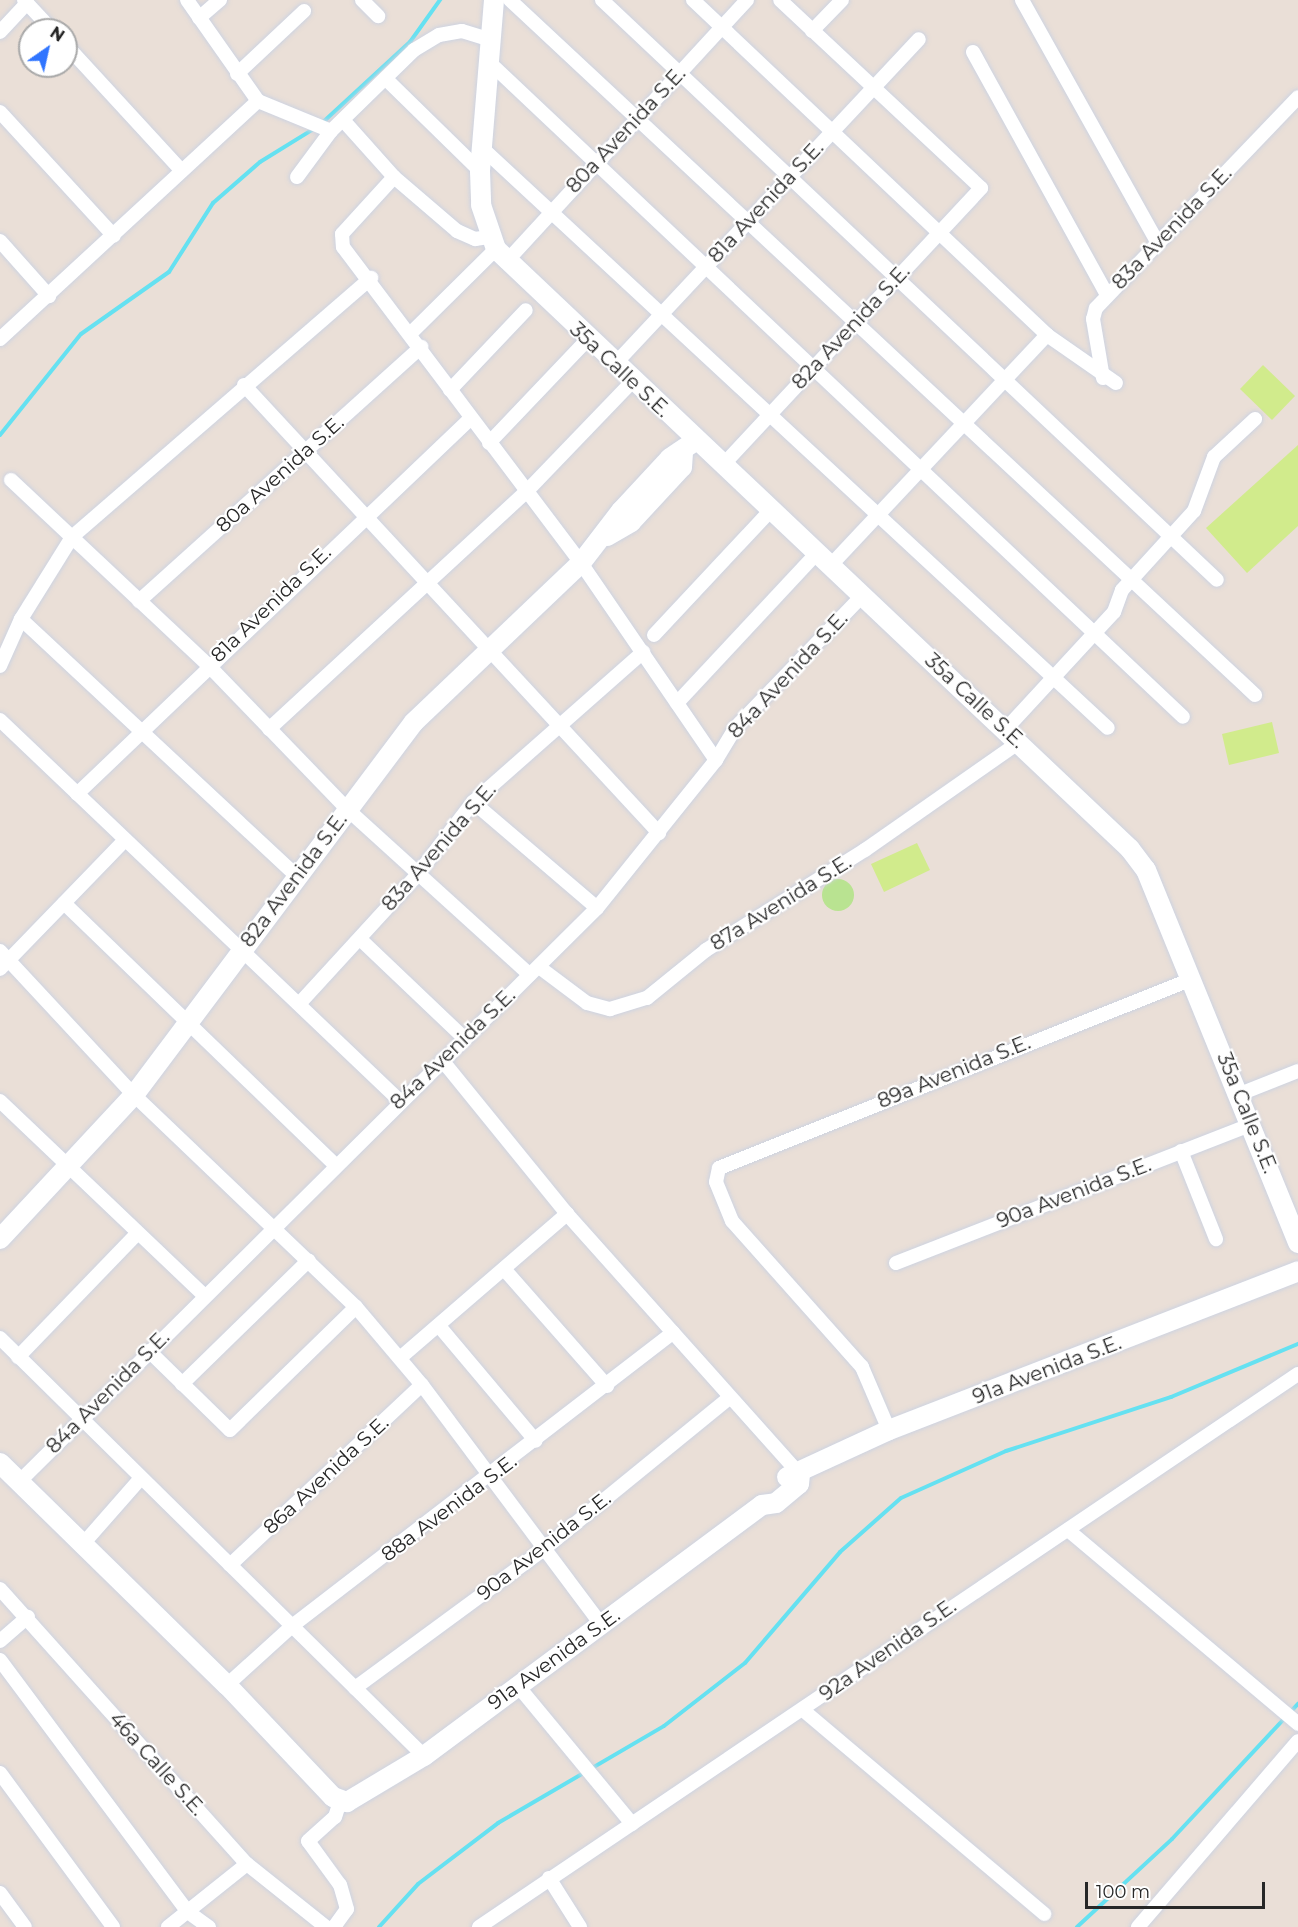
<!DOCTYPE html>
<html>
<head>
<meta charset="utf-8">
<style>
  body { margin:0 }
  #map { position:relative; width:1298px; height:1927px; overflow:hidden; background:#eadfd7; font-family:Montserrat,sans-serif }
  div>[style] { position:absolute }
  .green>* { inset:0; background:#b9e391 }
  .round { border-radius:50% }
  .pitch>* { inset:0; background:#d1eb8c }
  .stream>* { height:4px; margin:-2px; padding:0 2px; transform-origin:2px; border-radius:2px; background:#65e1f1 }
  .roads { filter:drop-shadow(0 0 2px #cdd3e1) drop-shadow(0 0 2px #cdd3e1) }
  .street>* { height:14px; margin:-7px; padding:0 7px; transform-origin:7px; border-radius:7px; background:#fff }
  .secondary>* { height:20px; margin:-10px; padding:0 10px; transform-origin:10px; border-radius:10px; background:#fff }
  span { translate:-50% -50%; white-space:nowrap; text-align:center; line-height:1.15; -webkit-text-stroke:4.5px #fff; paint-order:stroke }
  .street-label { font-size:20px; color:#272727 }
  .north { position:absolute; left:18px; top:18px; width:60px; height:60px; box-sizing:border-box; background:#fff; border:2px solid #a9a9a9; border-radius:50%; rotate:34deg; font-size:16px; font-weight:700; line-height:24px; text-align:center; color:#272727 }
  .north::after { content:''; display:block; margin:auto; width:21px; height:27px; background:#3075ff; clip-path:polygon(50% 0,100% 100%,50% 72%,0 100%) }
  .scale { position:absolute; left:1085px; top:1882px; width:180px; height:27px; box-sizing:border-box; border:3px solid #272727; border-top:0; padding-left:8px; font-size:18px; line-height:21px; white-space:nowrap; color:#272727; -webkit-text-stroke:4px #fff; paint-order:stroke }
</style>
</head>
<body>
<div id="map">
  <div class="green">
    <div class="round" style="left:822px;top:879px;width:32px;height:32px"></div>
  </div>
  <div class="pitch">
    <div style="clip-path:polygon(1263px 365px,1295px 396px,1272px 420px,1240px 389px)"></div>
    <div style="clip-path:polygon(1298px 445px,1298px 526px,1247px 573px,1206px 528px)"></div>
    <div style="clip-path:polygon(1272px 722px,1279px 753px,1229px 765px,1222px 734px)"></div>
    <div style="clip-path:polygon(917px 843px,930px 870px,884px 892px,871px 864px)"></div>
  </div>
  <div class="stream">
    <div style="left:321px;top:124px;width:121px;rotate:-42.7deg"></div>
    <div style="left:410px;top:42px;width:52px;rotate:-54.5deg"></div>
    <div style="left:0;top:435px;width:129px;rotate:-51.3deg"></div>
    <div style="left:81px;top:334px;width:108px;rotate:-35.2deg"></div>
    <div style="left:169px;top:272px;width:82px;rotate:-57.5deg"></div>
    <div style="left:213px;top:203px;width:62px;rotate:-41.1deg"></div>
    <div style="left:260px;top:162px;width:65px;rotate:-31.7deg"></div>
    <div style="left:379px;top:1927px;width:58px;rotate:-47.8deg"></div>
    <div style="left:418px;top:1884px;width:101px;rotate:-37.3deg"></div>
    <div style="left:498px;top:1823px;width:192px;rotate:-30.3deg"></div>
    <div style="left:664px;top:1726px;width:103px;rotate:-37.9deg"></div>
    <div style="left:745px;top:1663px;width:146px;rotate:-49.4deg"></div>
    <div style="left:840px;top:1552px;width:81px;rotate:-41.5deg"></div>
    <div style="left:901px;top:1498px;width:115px;rotate:-24.1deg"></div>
    <div style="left:1006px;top:1451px;width:174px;rotate:-18.1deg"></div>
    <div style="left:1171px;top:1397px;width:138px;rotate:-22.7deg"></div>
    <div style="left:1077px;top:1927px;width:129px;rotate:-42.8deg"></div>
    <div style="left:1172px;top:1839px;width:185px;rotate:-47deg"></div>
  </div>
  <div class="roads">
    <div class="street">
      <div style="left:24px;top:0;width:41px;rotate:47deg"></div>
      <div style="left:187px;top:0;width:123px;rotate:54.9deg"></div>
      <div style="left:258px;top:101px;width:79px;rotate:22.3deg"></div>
      <div style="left:362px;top:0;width:23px;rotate:45deg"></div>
      <div style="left:510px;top:0;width:1019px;rotate:43.01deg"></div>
      <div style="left:602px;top:0;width:845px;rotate:43.32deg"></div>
      <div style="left:693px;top:0;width:487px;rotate:43.4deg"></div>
      <div style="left:1047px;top:335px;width:84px;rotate:34.8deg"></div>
      <div style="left:1022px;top:0;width:278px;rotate:60.8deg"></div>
      <div style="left:199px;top:18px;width:28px;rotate:-41deg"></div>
      <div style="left:812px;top:31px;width:43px;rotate:-45.9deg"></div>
      <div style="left:0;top:32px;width:40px;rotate:-47deg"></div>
      <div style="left:66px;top:45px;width:170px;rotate:47.4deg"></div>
      <div style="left:973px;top:52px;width:277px;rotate:61.1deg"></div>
      <div style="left:489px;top:62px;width:954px;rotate:43.34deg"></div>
      <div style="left:237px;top:74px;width:92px;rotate:-43.2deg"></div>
      <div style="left:386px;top:79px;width:132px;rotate:44.4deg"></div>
      <div style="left:0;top:112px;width:168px;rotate:47.4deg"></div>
      <div style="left:343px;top:120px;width:76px;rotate:48.2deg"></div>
      <div style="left:394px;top:177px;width:83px;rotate:40.6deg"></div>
      <div style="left:457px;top:231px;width:20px;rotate:24deg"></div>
      <div style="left:475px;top:239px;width:14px;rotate:-8deg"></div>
      <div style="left:482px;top:148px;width:853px;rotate:42.82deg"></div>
      <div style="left:297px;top:177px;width:57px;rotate:-53.5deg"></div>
      <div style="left:331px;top:131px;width:116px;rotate:-44.3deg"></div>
      <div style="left:414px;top:50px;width:29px;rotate:-31deg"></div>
      <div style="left:439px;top:35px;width:23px;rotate:-10deg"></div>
      <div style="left:462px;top:31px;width:28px;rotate:17deg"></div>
      <div style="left:394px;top:177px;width:77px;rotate:132.4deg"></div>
      <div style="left:342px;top:234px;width:13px;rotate:86deg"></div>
      <div style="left:343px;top:247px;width:396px;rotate:53deg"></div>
      <div style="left:581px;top:563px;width:239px;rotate:55.6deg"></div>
      <div style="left:0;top:241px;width:74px;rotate:48.3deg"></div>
      <div style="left:506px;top:262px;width:356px;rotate:-47.4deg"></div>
      <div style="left:412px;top:332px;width:118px;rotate:-44.7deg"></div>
      <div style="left:0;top:339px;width:351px;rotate:-42.7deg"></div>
      <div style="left:614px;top:365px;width:446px;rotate:-46.9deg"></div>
      <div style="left:1103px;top:378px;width:60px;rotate:-99.6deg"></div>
      <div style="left:1093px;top:319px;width:11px;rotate:-75deg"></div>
      <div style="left:1096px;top:308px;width:292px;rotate:-46.2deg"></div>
      <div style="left:244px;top:385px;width:611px;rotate:47.19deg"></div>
      <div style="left:450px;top:390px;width:110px;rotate:-46.5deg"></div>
      <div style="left:489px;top:443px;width:142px;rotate:-46.4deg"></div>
      <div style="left:722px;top:466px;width:380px;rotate:-47deg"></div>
      <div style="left:981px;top:188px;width:275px;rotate:-136.9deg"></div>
      <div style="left:11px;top:480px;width:270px;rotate:43.2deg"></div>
      <div style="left:208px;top:665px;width:200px;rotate:46deg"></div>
      <div style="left:347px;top:809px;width:246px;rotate:42.2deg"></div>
      <div style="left:830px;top:566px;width:317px;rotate:-46.8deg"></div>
      <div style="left:139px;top:601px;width:380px;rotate:-42deg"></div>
      <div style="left:21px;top:619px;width:377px;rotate:43deg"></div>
      <div style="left:654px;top:635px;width:170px;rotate:-46.9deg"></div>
      <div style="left:0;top:666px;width:51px;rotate:-65.9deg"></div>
      <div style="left:21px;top:619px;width:97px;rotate:-58.1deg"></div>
      <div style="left:72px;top:537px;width:396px;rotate:-40.9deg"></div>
      <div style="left:677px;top:703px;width:205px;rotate:-47deg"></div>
      <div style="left:0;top:720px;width:552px;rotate:43.61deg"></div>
      <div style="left:269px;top:729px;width:348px;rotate:-42.7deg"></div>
      <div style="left:525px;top:493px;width:154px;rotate:-46.1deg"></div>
      <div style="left:1005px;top:730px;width:161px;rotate:-47.3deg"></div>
      <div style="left:1114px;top:612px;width:23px;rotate:-70deg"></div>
      <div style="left:1122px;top:590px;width:107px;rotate:-47.7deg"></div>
      <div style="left:1194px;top:511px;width:58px;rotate:-69.7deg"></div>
      <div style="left:1214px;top:457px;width:56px;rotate:-42.8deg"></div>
      <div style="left:77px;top:794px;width:543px;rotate:-43.66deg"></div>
      <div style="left:473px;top:802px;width:163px;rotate:40.5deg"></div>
      <div style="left:64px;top:903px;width:377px;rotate:44deg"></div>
      <div style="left:360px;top:939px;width:144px;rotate:43.6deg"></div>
      <div style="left:0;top:951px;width:197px;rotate:47.1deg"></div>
      <div style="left:134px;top:1095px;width:307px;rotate:43.7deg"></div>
      <div style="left:356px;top:1307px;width:102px;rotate:49.8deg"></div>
      <div style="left:422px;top:1385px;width:299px;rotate:53.2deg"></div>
      <div style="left:539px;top:967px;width:60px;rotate:36.9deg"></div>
      <div style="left:587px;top:1003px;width:24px;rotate:15deg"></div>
      <div style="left:610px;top:1009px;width:39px;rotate:-17deg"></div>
      <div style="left:647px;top:998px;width:76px;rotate:-39.1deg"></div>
      <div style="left:706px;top:950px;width:188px;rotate:-32.2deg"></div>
      <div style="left:865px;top:850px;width:188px;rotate:-35deg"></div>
      <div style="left:0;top:969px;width:180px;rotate:-45.9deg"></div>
      <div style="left:299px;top:1004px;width:175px;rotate:-47.5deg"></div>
      <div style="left:417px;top:875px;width:92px;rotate:-52.5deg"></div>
      <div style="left:473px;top:802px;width:227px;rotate:-41.4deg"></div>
      <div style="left:442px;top:1060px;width:198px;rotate:50.9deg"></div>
      <div style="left:567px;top:1214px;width:350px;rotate:48.2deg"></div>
      <div style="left:1240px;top:1094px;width:62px;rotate:-21.6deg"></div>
      <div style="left:0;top:1101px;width:282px;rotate:43.6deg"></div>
      <div style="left:1181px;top:1151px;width:95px;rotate:68.3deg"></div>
      <div style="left:896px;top:1263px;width:382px;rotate:-21.3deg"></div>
      <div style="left:504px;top:1269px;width:156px;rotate:48.6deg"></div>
      <div style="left:439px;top:1326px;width:150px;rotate:49.9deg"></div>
      <div style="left:0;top:1338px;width:595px;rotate:44.59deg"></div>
      <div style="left:149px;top:1351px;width:113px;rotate:44.3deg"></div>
      <div style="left:230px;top:1430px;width:176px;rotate:-44.3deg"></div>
      <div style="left:18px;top:1357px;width:170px;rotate:-46deg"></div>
      <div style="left:400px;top:1358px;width:221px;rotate:-40.8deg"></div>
      <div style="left:182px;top:1384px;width:177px;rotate:-44.3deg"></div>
      <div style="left:889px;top:1430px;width:69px;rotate:-113.2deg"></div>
      <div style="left:862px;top:1367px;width:195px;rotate:-131.7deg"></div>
      <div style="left:732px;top:1221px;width:42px;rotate:-112.3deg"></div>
      <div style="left:716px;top:1182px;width:14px;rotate:-78deg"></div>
      <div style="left:719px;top:1168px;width:509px;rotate:-21.78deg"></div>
      <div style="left:19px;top:1482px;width:815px;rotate:-44.8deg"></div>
      <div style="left:597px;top:908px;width:190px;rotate:-51.2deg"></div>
      <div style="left:716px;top:760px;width:37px;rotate:-59deg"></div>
      <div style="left:735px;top:728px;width:183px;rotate:-46.1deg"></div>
      <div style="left:1068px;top:1530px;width:301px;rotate:40.1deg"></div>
      <div style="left:83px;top:1544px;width:88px;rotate:-48.7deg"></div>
      <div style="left:230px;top:1565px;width:263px;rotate:-43.2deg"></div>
      <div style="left:0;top:1589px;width:370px;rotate:48.1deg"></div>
      <div style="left:247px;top:1864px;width:101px;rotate:38.6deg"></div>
      <div style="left:0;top:1641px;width:37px;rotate:-41deg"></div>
      <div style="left:0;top:1660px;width:314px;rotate:53.3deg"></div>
      <div style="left:188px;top:1912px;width:26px;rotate:36deg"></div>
      <div style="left:227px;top:1685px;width:88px;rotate:-42.2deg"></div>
      <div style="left:292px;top:1626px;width:481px;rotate:-37.6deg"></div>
      <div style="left:518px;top:1686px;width:179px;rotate:50.4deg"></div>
      <div style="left:355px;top:1688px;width:235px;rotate:-36.3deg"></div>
      <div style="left:544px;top:1549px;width:237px;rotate:-39.2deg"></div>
      <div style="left:803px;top:1710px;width:316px;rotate:40.2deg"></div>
      <div style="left:0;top:1773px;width:191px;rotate:53.7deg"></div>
      <div style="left:549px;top:1878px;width:58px;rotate:57.7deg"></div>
      <div style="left:0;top:1893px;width:42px;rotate:53.7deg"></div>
      <div style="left:168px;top:1927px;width:101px;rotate:-38.6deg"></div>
      <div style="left:334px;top:1927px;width:22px;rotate:-54deg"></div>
      <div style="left:347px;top:1909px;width:25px;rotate:-106deg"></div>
      <div style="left:340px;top:1885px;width:54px;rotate:-126deg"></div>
      <div style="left:308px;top:1841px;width:36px;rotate:-42deg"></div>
      <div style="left:335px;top:1817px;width:16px;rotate:-72deg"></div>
      <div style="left:479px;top:1927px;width:988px;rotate:-34.03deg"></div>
      <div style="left:1138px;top:1927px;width:245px;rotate:-49.3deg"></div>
    </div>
    <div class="secondary">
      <div style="left:494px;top:0;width:172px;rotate:94.7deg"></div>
      <div style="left:480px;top:171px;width:34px;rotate:88deg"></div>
      <div style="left:481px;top:205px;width:46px;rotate:71.2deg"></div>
      <div style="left:496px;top:249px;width:873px;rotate:43.42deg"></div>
      <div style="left:1130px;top:849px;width:26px;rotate:53deg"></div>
      <div style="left:1146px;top:870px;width:403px;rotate:67.8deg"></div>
      <div style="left:607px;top:536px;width:28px;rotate:-30deg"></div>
      <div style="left:631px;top:522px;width:75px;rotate:-47.2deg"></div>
      <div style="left:682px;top:467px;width:13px;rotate:-86deg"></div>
      <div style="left:0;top:1239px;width:197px;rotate:-47.1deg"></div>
      <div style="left:134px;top:1095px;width:466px;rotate:-53.1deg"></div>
      <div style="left:414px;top:722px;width:231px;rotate:-43.6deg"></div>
      <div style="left:581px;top:563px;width:66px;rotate:-52.4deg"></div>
      <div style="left:621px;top:511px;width:72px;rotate:-47.2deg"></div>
      <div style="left:670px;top:458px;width:30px;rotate:-34deg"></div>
      <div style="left:0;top:1463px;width:318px;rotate:44.4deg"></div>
      <div style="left:227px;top:1685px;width:154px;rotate:46.6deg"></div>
      <div style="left:333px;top:1797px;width:15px;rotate:20deg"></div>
      <div style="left:347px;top:1802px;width:90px;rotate:-30.9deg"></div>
      <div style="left:424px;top:1756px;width:421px;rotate:-36.6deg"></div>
      <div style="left:762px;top:1505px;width:14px;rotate:-8deg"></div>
      <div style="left:776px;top:1503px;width:30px;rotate:-40deg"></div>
      <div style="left:799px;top:1484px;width:9px;rotate:-84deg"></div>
      <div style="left:787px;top:1477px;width:112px;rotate:-24.7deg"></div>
      <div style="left:889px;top:1430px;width:439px;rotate:-21.2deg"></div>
    </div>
  </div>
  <div class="street-label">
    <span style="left:626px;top:130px;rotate:-47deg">80a Avenida S.E.</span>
    <span style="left:766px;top:202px;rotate:-47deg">81a Avenida S.E.</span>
    <span style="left:1172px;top:228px;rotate:-46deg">83a Avenida S.E.</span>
    <span style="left:851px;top:327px;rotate:-47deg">82a Avenida S.E.</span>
    <span style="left:620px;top:370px;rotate:43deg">35a Calle S.E.</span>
    <span style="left:280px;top:474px;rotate:-42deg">80a Avenida S.E.</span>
    <span style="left:271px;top:604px;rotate:-44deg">81a Avenida S.E.</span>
    <span style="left:788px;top:675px;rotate:-47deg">84a Avenida S.E.</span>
    <span style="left:975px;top:701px;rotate:43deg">35a Calle S.E.</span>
    <span style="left:439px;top:847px;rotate:-49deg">83a Avenida S.E.</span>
    <span style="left:294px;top:880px;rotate:-53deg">82a Avenida S.E.</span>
    <span style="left:781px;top:903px;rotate:-32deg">87a Avenida S.E.</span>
    <span style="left:453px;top:1049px;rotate:-44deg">84a Avenida S.E.</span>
    <span style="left:954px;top:1072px;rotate:-22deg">89a Avenida S.E.</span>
    <span style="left:1247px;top:1113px;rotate:68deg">35a Calle S.E.</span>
    <span style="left:1074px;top:1193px;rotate:-21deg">90a Avenida S.E.</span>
    <span style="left:1047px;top:1370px;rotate:-21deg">91a Avenida S.E.</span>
    <span style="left:108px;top:1392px;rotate:-45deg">84a Avenida S.E.</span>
    <span style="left:326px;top:1475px;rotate:-43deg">86a Avenida S.E.</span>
    <span style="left:449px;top:1508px;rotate:-37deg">88a Avenida S.E.</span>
    <span style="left:544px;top:1546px;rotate:-38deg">90a Avenida S.E.</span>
    <span style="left:888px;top:1650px;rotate:-35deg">92a Avenida S.E.</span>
    <span style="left:554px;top:1659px;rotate:-36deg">91a Avenida S.E.</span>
    <span style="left:157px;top:1764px;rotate:48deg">46a Calle S.E.</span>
  </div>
  <div class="north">N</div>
  <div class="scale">100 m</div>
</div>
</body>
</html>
